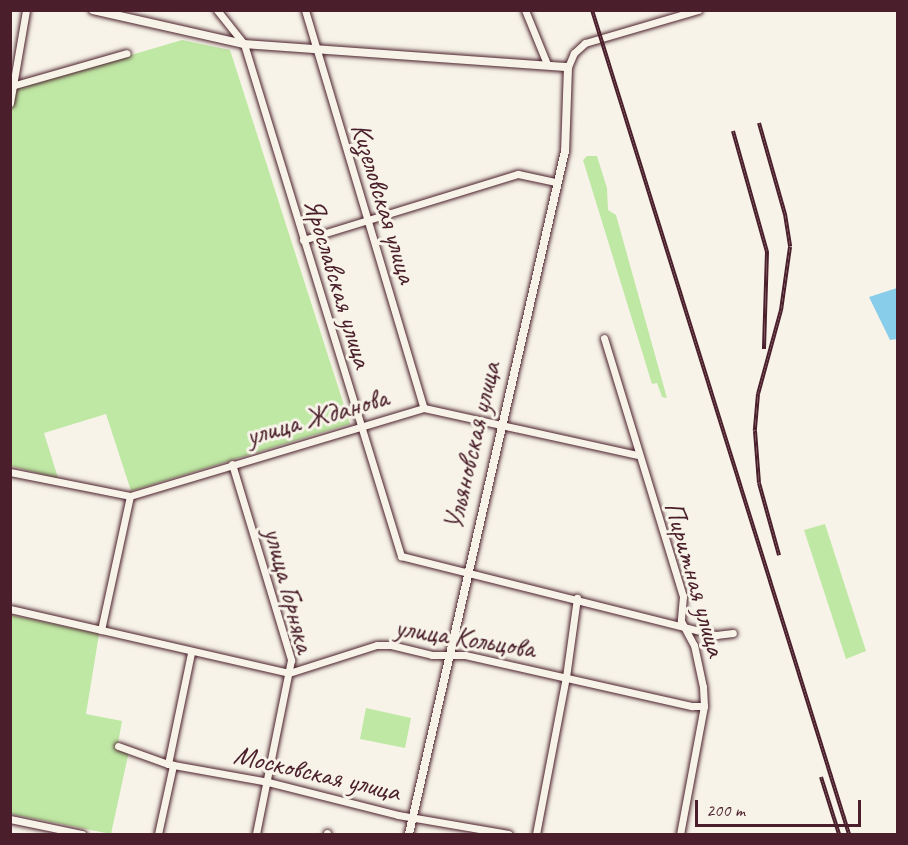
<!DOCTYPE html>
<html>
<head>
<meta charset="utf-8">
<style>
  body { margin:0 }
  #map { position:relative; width:908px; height:845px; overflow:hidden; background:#f7f3e8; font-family:Caveat,sans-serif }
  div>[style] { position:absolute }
  .green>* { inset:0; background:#bfe8a4 }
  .water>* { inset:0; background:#88cde9 }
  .roads { filter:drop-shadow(0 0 2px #4a1f2b) drop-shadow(0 0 2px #4a1f2b) }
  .minor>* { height:7px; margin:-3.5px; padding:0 3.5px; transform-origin:3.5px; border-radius:3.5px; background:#f7f3e8 }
  .major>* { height:8px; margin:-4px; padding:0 4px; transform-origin:4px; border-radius:4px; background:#f7f3e8 }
  .rail>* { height:4px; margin-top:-2px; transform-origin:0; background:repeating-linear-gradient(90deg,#f7f3e8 0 4.5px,#4a1f2b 0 9px); box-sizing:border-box; border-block:2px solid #4a1f2b }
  span { translate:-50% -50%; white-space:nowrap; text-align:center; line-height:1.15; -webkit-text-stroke:6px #f7f3e8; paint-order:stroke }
  .street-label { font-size:28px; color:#4a1f2b }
  .frame { position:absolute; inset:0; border:12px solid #4a1f2b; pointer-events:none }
  .scale { position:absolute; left:695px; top:800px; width:166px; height:27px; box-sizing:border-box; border:3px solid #4a1f2b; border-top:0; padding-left:8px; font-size:18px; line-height:21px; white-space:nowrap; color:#4a1f2b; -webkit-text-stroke:4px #f7f3e8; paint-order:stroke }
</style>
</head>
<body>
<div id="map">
  <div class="green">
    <div style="clip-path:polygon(182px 40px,230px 50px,350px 424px,131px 491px,106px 414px,44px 433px,58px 478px,11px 466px,10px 120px,16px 89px)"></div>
    <div style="clip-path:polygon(587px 156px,597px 156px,607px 188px,608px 210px,616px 215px,667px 398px,662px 397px,657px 383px,652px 384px,583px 160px)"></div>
    <div style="clip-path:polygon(825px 524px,866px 651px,846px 659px,804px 530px)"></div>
    <div style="clip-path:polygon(11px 615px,99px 634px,86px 714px,122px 721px,117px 749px,129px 751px,111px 834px,11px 814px)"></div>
    <div style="clip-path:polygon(366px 708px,411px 718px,405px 748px,360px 739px)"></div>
  </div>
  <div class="water">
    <div style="clip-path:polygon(897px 288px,897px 339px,890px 340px,869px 297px)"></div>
  </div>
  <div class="roads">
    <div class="minor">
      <div style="left:217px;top:10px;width:43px;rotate:51.5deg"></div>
      <div style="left:244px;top:44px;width:536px;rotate:72.95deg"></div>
      <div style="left:401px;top:556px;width:325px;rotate:14.1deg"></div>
      <div style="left:716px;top:635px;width:17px;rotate:-7deg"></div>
      <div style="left:305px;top:10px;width:415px;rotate:73.4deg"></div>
      <div style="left:525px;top:10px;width:58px;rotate:67.8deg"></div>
      <div style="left:568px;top:67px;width:15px;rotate:-67deg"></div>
      <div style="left:574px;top:53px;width:15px;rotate:-42deg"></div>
      <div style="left:585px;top:43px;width:118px;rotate:-16.3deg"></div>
      <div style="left:15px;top:85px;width:116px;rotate:-15.9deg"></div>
      <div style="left:10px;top:103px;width:94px;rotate:-80.2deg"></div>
      <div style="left:303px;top:240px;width:225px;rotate:-17.1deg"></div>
      <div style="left:518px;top:174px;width:40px;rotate:12deg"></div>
      <div style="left:604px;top:338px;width:270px;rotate:73deg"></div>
      <div style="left:683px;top:596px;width:25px;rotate:95deg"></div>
      <div style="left:681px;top:621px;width:27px;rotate:62deg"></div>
      <div style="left:694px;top:645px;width:43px;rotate:77.9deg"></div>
      <div style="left:703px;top:687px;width:19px;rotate:87deg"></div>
      <div style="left:704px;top:706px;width:130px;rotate:100.6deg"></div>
      <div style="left:232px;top:464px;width:205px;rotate:73.2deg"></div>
      <div style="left:291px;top:660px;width:177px;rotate:101.4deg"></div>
      <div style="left:10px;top:472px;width:122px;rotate:11.3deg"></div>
      <div style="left:130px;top:496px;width:307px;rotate:-16.7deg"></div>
      <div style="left:424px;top:408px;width:218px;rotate:12.4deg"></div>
      <div style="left:10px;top:609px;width:286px;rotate:12.9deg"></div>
      <div style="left:289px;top:673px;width:92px;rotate:-17.7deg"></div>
      <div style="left:377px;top:645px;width:14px"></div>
      <div style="left:391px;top:645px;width:42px;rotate:13.7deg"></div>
      <div style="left:432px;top:655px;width:33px"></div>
      <div style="left:465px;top:655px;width:233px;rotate:12.7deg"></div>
      <div style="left:692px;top:706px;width:12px"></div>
      <div style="left:101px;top:630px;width:137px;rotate:-77.8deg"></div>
      <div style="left:118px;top:746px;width:53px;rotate:19.8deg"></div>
      <div style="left:168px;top:764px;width:102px;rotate:10.2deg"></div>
      <div style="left:268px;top:782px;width:134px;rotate:14.2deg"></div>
      <div style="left:398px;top:815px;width:112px;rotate:9.8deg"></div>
      <div style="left:168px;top:764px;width:113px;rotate:-78.3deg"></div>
      <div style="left:10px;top:819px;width:74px;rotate:11.8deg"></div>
      <div style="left:158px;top:834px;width:71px;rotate:-77.7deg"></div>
      <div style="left:327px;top:834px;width:1px;rotate:-90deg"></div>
      <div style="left:536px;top:834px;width:160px;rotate:-79.2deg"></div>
      <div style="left:566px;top:677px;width:80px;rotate:-82.1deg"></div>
    </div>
    <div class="major">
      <div style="left:93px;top:10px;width:155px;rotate:12.7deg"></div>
      <div style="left:244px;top:44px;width:325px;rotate:4.1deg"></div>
      <div style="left:568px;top:67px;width:84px;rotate:92deg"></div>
      <div style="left:565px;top:151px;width:701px;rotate:102.87deg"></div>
    </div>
  </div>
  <div class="rail">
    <div style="left:592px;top:10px;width:863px;rotate:72.68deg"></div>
    <div style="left:759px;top:123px;width:95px;rotate:74.1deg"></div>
    <div style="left:785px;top:214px;width:33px;rotate:81deg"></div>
    <div style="left:790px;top:247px;width:64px;rotate:98.1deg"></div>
    <div style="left:781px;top:310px;width:87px;rotate:105.3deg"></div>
    <div style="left:758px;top:394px;width:37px;rotate:95deg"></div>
    <div style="left:755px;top:431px;width:52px;rotate:85.6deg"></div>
    <div style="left:759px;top:483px;width:75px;rotate:74.5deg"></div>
    <div style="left:733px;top:131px;width:126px;rotate:74.3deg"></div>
    <div style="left:767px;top:252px;width:97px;rotate:91.8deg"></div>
    <div style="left:821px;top:777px;width:60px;rotate:72.5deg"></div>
  </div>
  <div class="street-label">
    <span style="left:384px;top:203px;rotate:73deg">Кизеловская улица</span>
    <span style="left:338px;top:283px;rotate:73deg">Ярославская улица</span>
    <span style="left:317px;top:417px;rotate:-16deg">улица Жданова</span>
    <span style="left:472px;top:446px;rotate:-77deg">Ульяновская улица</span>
    <span style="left:695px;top:579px;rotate:74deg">Пиритная улица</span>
    <span style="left:289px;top:590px;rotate:75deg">улица Горняка</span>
    <span style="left:465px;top:638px;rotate:9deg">улица Кольцова</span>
    <span style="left:317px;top:773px;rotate:13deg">Московская улица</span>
  </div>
  <div class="frame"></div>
  <div class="scale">200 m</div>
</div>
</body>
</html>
